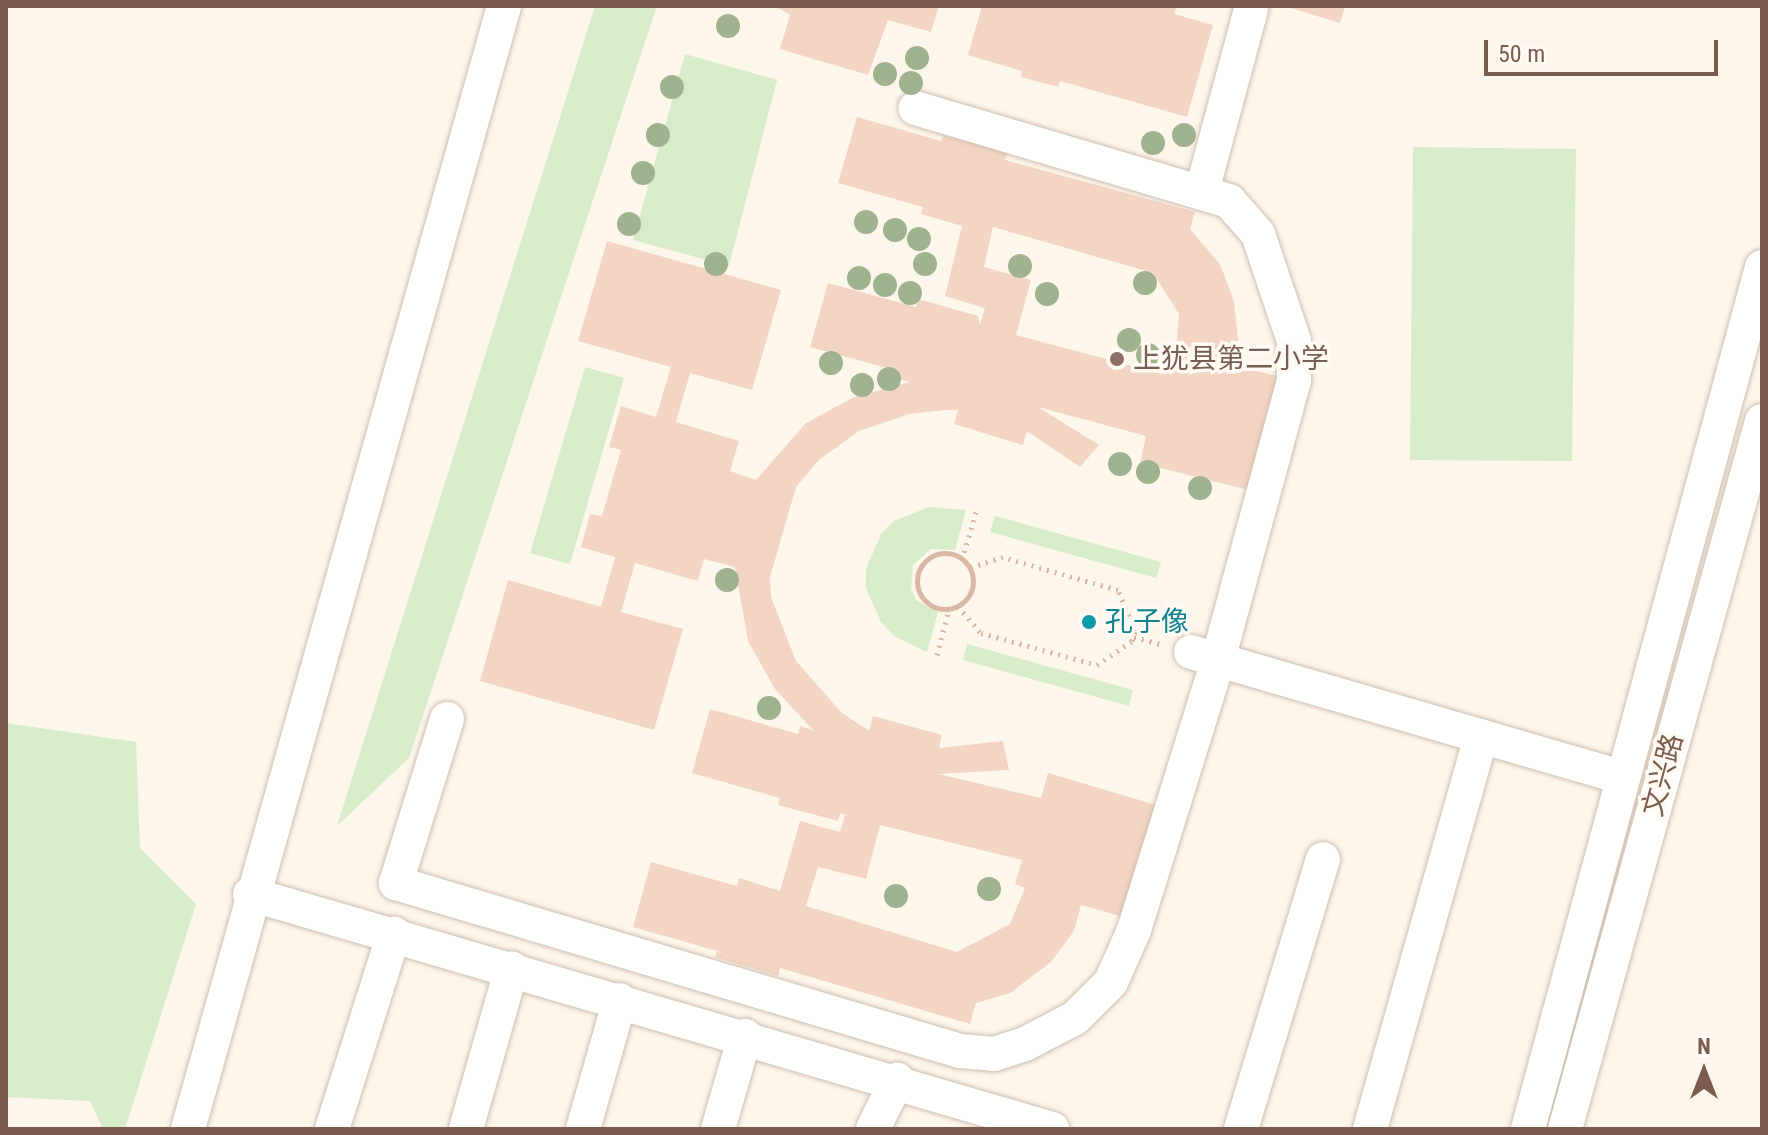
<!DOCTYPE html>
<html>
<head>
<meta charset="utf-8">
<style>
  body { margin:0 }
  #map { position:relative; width:1768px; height:1135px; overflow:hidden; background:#fdf6ec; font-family:"Roboto Condensed","Noto Sans SC",sans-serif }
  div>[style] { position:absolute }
  .green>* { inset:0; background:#d8ecc9 }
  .building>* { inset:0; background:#f3d5c3 }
  .path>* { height:5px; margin-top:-2.5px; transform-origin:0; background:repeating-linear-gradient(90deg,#d9b8a5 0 2px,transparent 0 8px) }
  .path>.ring { margin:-2.5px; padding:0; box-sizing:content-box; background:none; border:5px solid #d9b8a5; border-radius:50% }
  .roads { filter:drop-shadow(0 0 2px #d1beb0) drop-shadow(0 0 2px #d1beb0) }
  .minor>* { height:34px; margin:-17px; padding:0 17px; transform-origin:17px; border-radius:17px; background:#fff }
  .trees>* { width:24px; height:24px; margin:-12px; border-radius:50%; background:#a0b28e }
  .dots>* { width:22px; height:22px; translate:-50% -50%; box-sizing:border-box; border:4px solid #fffaf3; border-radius:50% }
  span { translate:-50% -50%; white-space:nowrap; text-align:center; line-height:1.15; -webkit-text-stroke:7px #fffaf3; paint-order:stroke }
  .education-label { font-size:28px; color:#785e54 }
  .left { translate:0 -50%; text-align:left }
  .culture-label { font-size:28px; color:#0d838f }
  .street-label { font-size:28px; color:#7a5c4d }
  .frame { position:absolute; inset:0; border:8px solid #7a5c4d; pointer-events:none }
  .north { position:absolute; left:1664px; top:1031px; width:80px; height:80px; -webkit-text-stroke:6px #fffaf3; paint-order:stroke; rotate:0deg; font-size:22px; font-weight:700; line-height:32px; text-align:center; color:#7a5c4d }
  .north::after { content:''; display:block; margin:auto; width:28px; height:36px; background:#7a5c4d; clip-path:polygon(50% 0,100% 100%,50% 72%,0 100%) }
  .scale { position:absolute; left:1484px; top:40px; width:234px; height:36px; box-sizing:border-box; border:4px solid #7a5c4d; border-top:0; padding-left:10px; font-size:24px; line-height:28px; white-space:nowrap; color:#7a5c4d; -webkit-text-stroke:6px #fffaf3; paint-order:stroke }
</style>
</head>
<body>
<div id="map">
  <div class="green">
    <div style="clip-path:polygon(595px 6px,657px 6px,409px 758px,337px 826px)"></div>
    <div style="clip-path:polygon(685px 54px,777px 80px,729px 266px,633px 240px)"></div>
    <div style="clip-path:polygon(1413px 147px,1576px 149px,1572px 461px,1410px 460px)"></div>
    <div style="clip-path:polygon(585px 367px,624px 378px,570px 564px,530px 553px)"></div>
    <div style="clip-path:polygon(929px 507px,966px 510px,955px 550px,931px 549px,913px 565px,911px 589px,916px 600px,938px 612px,927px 652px,894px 636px,881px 622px,866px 588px,866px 569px,881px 534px,894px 521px)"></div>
    <div style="clip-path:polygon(995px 516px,1161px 562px,1156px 578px,990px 532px)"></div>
    <div style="clip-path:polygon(967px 644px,1133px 690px,1129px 706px,963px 660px)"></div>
    <div style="clip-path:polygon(6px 723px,136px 742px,140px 848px,196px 904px,125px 1129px,103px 1129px,90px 1101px,6px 1097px)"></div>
  </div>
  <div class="building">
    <div style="clip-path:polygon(775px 6px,939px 6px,931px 32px,888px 20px,868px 75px,780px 49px,790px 15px)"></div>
    <div style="clip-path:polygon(982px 6px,1169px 6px,1176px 8px,1174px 14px,1213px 25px,1187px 117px,1060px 81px,1058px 87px,1021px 77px,1022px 71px,968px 55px)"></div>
    <div style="clip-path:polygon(1284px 6px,1345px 6px,1340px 23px)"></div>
    <div style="clip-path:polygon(evenodd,857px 117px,941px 141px,943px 135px,1007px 152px,1005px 160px,1195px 212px,1190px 229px,1220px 264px,1234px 301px,1238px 339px,1232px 365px,1285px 378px,1257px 492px,1140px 463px,1146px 436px,1038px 407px,1099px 445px,1080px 467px,1027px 431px,1023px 445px,954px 424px,958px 410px,944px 410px,909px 414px,859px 431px,820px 459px,796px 487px,770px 577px,771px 597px,796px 661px,841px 712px,869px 731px,873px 716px,942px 735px,939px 748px,1003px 741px,1009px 770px,938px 774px,1041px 798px,1048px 773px,1163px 807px,1130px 919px,1081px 905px,1074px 931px,1051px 962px,1010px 993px,976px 1003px,970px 1024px,780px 968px,778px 976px,715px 957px,717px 951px,633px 927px,651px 862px,737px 886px,739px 878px,780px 891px,800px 821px,840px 832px,845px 815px,840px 813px,838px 821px,778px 805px,780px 798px,692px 773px,710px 709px,798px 734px,800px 726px,814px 731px,775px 689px,748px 641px,735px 567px,704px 559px,698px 581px,635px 563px,621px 612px,683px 629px,654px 730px,480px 681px,508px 580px,601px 607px,615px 557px,581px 547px,590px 514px,602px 516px,621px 450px,609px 447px,621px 406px,656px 417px,671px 367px,578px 341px,607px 241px,781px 290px,752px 390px,690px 373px,676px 422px,739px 441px,730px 471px,756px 480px,806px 423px,854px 397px,910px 382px,896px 378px,898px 371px,810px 347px,828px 283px,916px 307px,918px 299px,978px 316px,980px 325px,985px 308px,945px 296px,962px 226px,921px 214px,923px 207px,838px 183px,857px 117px,993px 227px,1153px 273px,1179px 314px,1176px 351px,1168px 349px,1162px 374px,1016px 335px,1031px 280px,984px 267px,993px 227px,857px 117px,880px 825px,1022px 860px,1015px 884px,1025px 888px,1010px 924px,957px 952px,806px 906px,818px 867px,866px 879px,880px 825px)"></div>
  </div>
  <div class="path">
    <div class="ring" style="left:917px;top:553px;width:51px;height:51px"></div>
    <div style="left:962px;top:560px;width:50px;rotate:-73.7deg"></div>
    <div style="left:958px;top:606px;width:35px;rotate:50deg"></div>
    <div style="left:981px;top:633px;width:120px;rotate:15.4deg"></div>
    <div style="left:1097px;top:665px;width:42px;rotate:-34.4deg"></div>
    <div style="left:1132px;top:641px;width:10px;rotate:-73deg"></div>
    <div style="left:1135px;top:631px;width:44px;rotate:-112.5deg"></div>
    <div style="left:1118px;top:590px;width:120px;rotate:-164deg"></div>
    <div style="left:1003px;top:557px;width:36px;rotate:162deg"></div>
    <div style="left:1134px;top:637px;width:30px;rotate:15deg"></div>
    <div style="left:937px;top:655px;width:48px;rotate:-75.4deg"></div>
  </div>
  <div class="roads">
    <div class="minor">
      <div style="left:1202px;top:191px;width:188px;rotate:-74.9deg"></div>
      <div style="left:1191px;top:652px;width:449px;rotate:16.2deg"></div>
      <div style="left:447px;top:719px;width:172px;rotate:107.3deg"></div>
      <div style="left:396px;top:883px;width:588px;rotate:16.59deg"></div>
      <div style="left:960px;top:1051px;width:34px;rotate:5deg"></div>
      <div style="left:994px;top:1054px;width:33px;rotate:-18deg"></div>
      <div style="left:1025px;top:1044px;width:56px;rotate:-27.5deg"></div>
      <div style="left:1075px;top:1018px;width:51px;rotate:-45deg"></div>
      <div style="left:1111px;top:982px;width:57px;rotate:-66.1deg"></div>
      <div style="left:1134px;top:930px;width:283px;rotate:-72.7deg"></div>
      <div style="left:1218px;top:660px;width:290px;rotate:-74.8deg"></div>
      <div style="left:1294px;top:380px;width:39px;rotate:-90deg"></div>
      <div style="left:1294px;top:341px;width:113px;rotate:-108.6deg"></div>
      <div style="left:1258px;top:234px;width:44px;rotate:-131.3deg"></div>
      <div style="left:1229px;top:201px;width:327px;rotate:-163.5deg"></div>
      <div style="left:250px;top:894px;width:836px;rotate:16.33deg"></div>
      <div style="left:188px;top:1129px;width:1167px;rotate:-74.28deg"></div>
      <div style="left:332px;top:1129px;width:205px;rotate:-72.4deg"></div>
      <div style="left:466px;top:1129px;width:167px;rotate:-74.1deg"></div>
      <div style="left:583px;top:1129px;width:134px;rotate:-74deg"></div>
      <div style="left:718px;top:1129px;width:97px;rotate:-73.8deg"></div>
      <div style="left:873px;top:1129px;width:55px;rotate:-63.9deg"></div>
      <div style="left:1241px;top:1129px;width:282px;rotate:-73.1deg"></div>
      <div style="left:1370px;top:1129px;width:408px;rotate:-74.2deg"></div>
      <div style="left:1528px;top:1129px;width:893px;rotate:-74.81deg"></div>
      <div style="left:1565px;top:1129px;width:735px;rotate:-74.45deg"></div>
    </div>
  </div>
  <div class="trees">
    <div style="left:728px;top:26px"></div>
    <div style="left:917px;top:58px"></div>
    <div style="left:885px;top:74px"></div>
    <div style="left:911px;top:83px"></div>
    <div style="left:672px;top:87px"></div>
    <div style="left:658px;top:135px"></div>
    <div style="left:1184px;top:135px"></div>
    <div style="left:1153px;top:143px"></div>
    <div style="left:643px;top:173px"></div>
    <div style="left:866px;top:222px"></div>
    <div style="left:629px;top:224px"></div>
    <div style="left:895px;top:230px"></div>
    <div style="left:919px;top:239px"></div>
    <div style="left:716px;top:264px"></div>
    <div style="left:925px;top:264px"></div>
    <div style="left:1020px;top:266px"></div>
    <div style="left:859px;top:278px"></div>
    <div style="left:1145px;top:283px"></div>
    <div style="left:885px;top:285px"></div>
    <div style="left:910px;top:293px"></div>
    <div style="left:1047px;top:294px"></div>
    <div style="left:1129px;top:340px"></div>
    <div style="left:1148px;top:355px"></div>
    <div style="left:831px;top:363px"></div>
    <div style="left:889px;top:379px"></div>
    <div style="left:862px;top:385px"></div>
    <div style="left:1120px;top:464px"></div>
    <div style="left:1148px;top:472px"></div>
    <div style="left:1200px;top:488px"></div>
    <div style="left:727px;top:580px"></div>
    <div style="left:769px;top:708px"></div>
    <div style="left:989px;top:889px"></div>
    <div style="left:896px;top:896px"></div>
  </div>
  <div class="dots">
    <div style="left:1117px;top:359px;background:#8d6e63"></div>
    <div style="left:1089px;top:622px;background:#0f9aa8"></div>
  </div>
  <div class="education-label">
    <span class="left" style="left:1133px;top:359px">上犹县第二小学</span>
  </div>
  <div class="culture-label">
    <span class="left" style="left:1105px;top:622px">孔子像</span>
  </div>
  <div class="street-label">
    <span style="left:1663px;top:775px;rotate:-75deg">文兴路</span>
  </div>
  <div class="frame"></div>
  <div class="north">N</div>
  <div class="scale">50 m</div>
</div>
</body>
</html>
